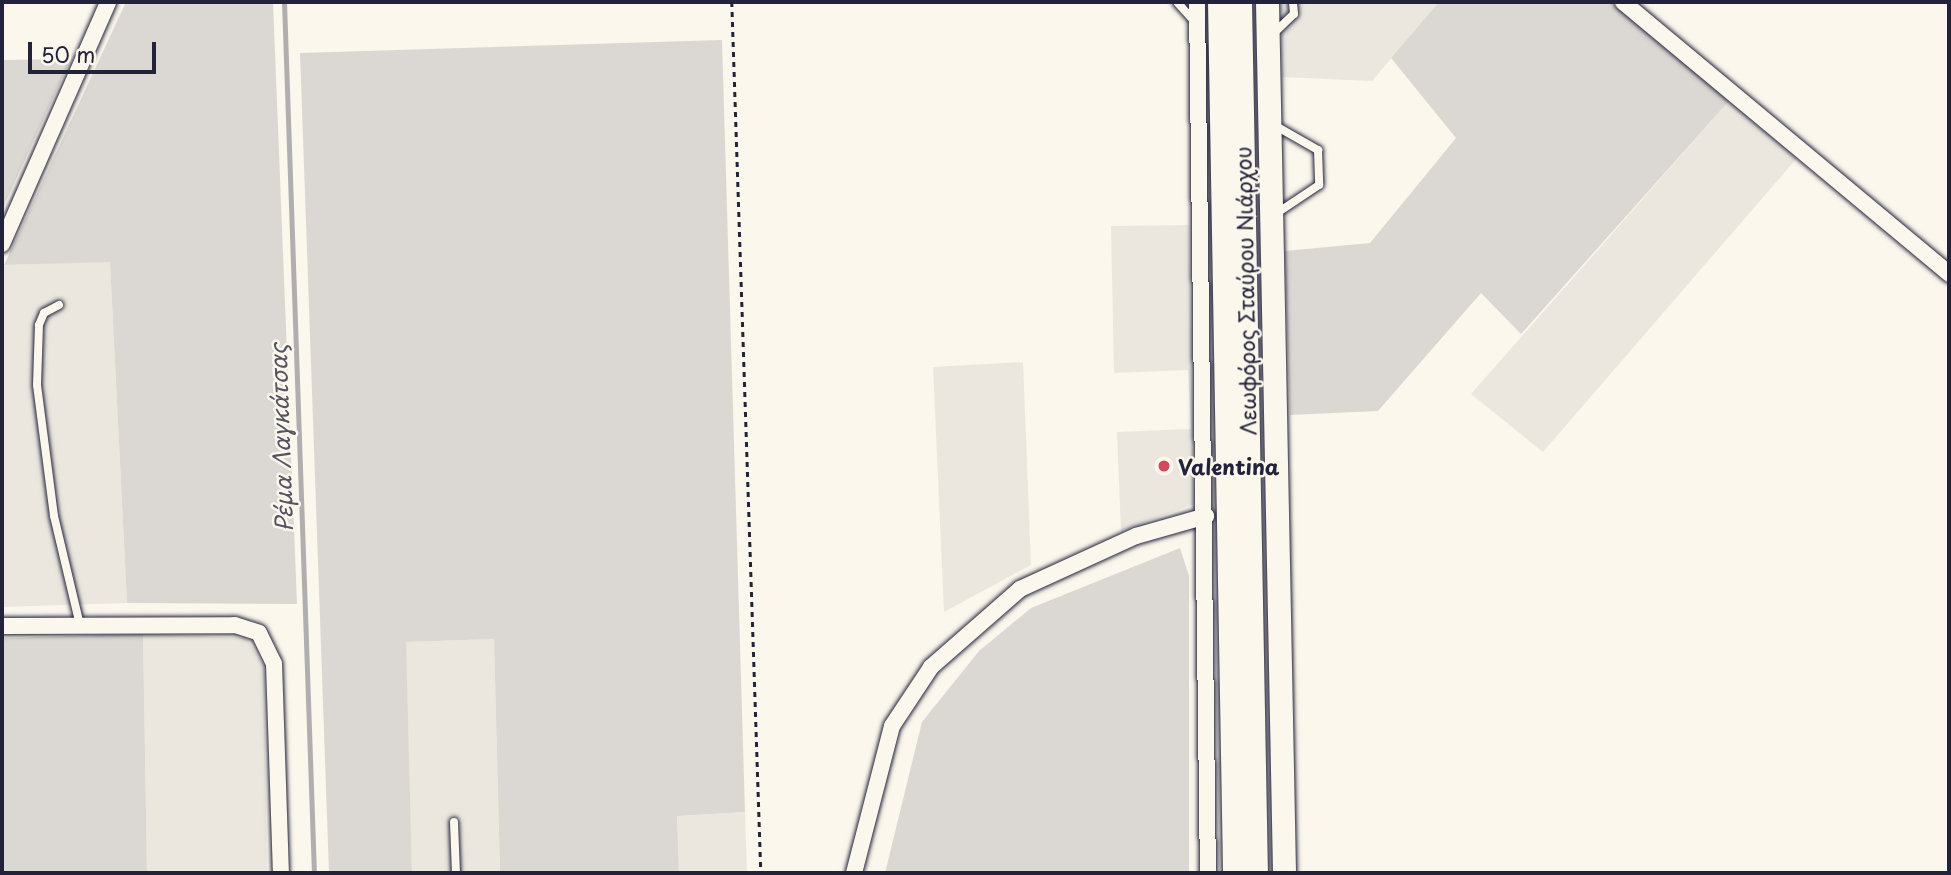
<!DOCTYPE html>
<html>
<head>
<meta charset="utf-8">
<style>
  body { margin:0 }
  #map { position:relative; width:1951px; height:875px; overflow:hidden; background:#fbf7ec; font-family:"Playpen Sans",sans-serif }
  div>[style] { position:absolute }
  .built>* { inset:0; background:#ebe7df }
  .green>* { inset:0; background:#dbd8d3 }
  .stream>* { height:5px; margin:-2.5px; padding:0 2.5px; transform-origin:2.5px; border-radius:2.5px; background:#b1aeb0 }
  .path>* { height:2.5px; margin-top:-1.25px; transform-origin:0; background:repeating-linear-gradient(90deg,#22223b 0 5px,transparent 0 10px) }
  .roads { filter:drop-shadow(0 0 2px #22223b) drop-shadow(0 0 2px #22223b) }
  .lane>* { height:8px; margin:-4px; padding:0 4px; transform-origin:4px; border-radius:4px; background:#fbf7ec }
  .street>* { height:16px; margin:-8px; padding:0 8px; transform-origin:8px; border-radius:8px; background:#fbf7ec }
  .secondary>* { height:23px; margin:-11.5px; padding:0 11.5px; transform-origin:11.5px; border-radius:11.5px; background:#fbf7ec }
  .dots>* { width:19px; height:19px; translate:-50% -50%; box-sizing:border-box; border:4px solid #fbf7ec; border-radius:50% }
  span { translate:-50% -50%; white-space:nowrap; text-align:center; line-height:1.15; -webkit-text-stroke:5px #fbf7ec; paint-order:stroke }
  .street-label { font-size:21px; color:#22223b }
  .poi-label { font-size:21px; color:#22223b; font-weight:700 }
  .left { translate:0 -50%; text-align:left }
  .water-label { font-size:23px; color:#545364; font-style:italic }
  .frame { position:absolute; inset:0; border:4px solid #22223b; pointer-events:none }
  .scale { position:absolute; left:28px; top:42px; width:128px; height:32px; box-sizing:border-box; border:4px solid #22223b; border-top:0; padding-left:9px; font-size:21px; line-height:24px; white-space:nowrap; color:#22223b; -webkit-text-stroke:5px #fbf7ec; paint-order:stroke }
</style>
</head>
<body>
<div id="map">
  <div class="built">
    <div style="clip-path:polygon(1281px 2px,1439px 2px,1372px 81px,1282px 77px)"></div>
    <div style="clip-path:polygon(1729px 101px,1797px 158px,1543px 452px,1471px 394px)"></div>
    <div style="clip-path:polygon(1189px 225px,1194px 504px,1121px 531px,1117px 432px,1191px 429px,1188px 370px,1114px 373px,1111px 226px)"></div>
    <div style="clip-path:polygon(110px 261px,127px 603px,2px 607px,2px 265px)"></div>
    <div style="clip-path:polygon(1023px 362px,1031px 565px,944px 612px,933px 367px)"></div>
    <div style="clip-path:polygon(143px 634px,246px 638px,264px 665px,267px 873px,147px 873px)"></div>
    <div style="clip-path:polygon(494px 639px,500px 873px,412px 873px,405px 642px)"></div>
    <div style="clip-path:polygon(745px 812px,747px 873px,679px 873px,677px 816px)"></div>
  </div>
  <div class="green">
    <div style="clip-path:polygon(126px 2px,273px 2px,297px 604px,127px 603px,110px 262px,4px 265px)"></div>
    <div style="clip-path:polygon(1439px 2px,1610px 2px,1729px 101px,1521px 334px,1481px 293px,1378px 411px,1290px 415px,1285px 251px,1370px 243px,1456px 138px,1391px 58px)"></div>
    <div style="clip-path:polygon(722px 40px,745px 812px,677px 816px,679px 873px,500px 873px,494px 639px,406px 642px,412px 873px,329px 873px,300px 53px)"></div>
    <div style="clip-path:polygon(71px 59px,2px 210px,2px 60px)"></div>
    <div style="clip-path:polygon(1180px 548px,1189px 576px,1189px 873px,885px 873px,922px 722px,979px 651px,1031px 608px)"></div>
    <div style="clip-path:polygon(143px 634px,147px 873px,2px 873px,2px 638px)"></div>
  </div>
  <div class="stream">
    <div style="left:284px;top:2px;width:872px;rotate:88.03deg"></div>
  </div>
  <div class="path">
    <div style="left:732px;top:2px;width:871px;rotate:88.09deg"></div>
  </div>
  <div class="roads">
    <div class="lane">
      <div style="left:1177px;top:2px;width:28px;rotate:48deg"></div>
      <div style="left:1273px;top:34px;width:29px;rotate:-44deg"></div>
      <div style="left:1294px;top:14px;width:12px;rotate:-95deg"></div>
      <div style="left:1274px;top:125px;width:51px;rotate:29.6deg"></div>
      <div style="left:1318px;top:150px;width:35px;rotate:88deg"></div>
      <div style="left:1319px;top:185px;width:50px;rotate:146.3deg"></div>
      <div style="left:59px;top:305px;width:17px;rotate:152deg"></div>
      <div style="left:44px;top:313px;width:13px;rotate:113deg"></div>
      <div style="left:39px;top:325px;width:60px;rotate:91.9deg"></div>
      <div style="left:37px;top:385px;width:132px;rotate:82.6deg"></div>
      <div style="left:54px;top:516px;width:112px;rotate:76.6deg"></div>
      <div style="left:454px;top:822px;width:51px;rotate:87.8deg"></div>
    </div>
    <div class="street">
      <div style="left:1197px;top:2px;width:871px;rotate:89.28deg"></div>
      <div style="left:1623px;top:2px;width:425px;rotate:39.8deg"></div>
      <div style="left:2px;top:244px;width:264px;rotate:-66.3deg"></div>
      <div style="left:2px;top:626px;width:233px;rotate:-0.2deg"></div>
      <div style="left:235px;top:625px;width:25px;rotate:18deg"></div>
      <div style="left:259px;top:633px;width:34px;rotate:64deg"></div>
      <div style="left:274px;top:664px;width:209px;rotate:88.1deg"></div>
      <div style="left:854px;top:873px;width:152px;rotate:-75.5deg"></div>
      <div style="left:892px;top:726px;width:71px;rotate:-56.5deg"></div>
      <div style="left:931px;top:667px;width:118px;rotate:-41.2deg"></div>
      <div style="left:1020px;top:589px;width:128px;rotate:-24.6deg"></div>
      <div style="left:1136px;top:536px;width:73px;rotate:-15.9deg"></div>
    </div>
    <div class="secondary">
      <div style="left:1219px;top:2px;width:871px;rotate:89.01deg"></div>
      <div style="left:1240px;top:2px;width:871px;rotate:88.95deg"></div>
      <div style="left:1267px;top:2px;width:871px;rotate:88.88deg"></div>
    </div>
  </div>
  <div class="dots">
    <div style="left:1164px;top:466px;background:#d1495b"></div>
  </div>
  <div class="street-label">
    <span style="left:1245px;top:291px;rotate:-91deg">Λεωφόρος Σταύρου Νιάρχου</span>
  </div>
  <div class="poi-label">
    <span class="left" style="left:1178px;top:466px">Valentina</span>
  </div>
  <div class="water-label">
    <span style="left:281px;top:438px;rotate:-92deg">Ρέμα Λαγκάτσας</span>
  </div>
  <div class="frame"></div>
  <div class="scale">50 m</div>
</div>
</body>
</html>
